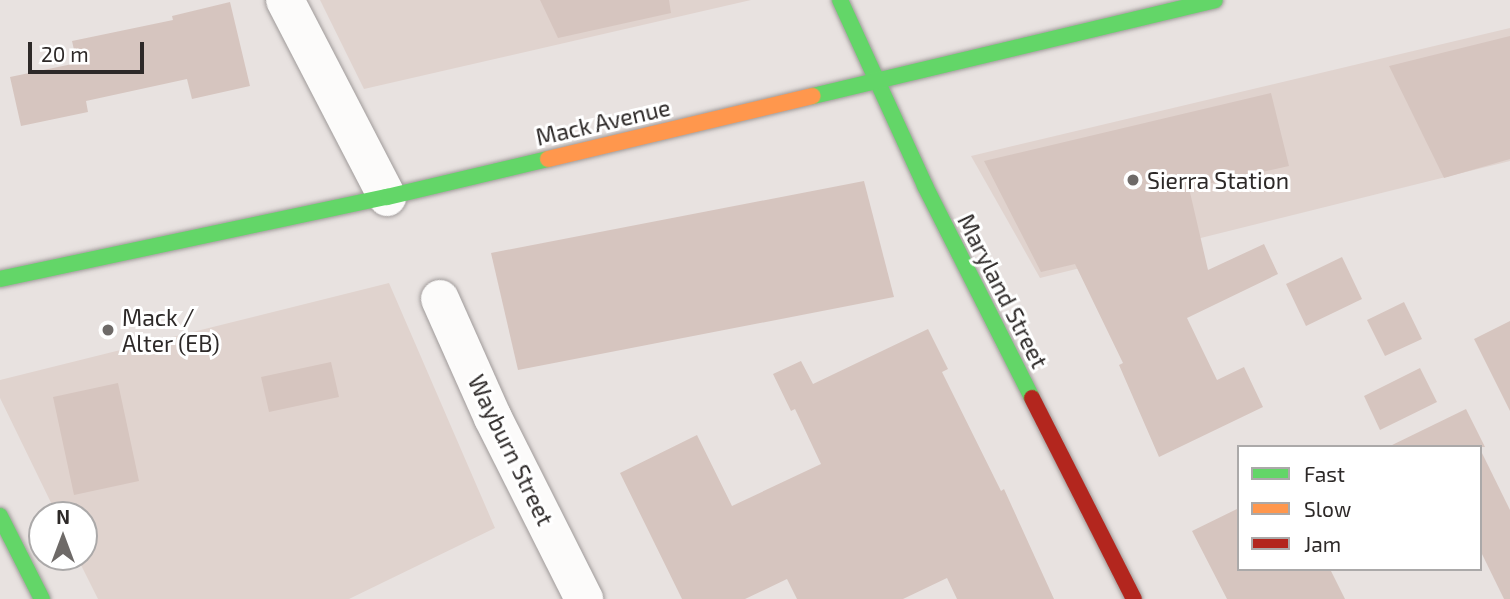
<!DOCTYPE html>
<html>
<head>
<meta charset="utf-8">
<style>
  body { margin:0 }
  #map { position:relative; width:1510px; height:599px; overflow:hidden; background:#e8e2e0; font-family:"Exo 2",sans-serif }
  div>[style] { position:absolute }
  .built>* { inset:0; background:#e0d3ce }
  .building>* { inset:0; background:#d6c5bf }
  .roads { filter:drop-shadow(0 0 2px #9f9a99) drop-shadow(0 0 2px #9f9a99) }
  .street>* { height:38px; margin:-19px; padding:0 19px; transform-origin:19px; border-radius:19px; background:#fcfbfa }
  .fast>* { height:16px; margin:-8px; padding:0 8px; transform-origin:8px; border-radius:8px; background:#63d668 }
  .slow>* { height:16px; margin:-8px; padding:0 8px; transform-origin:8px; border-radius:8px; background:#ff974d }
  .jam>* { height:16px; margin:-8px; padding:0 8px; transform-origin:8px; border-radius:8px; background:#b3261e }
  .dots>* { width:19px; height:19px; translate:-50% -50%; box-sizing:border-box; border:4px solid #fff; border-radius:50% }
  span { translate:-50% -50%; white-space:nowrap; text-align:center; line-height:1.15; -webkit-text-stroke:6px #fff; paint-order:stroke }
  .street-label { font-size:23px; color:#2d2928 }
  .poi-label { font-size:23px; color:#2d2928 }
  .left { translate:0 -50%; text-align:left }
  .legend { position:absolute; left:1237px; top:445px; width:245px; height:126px; box-sizing:border-box; background:#fff; border:2px solid #aba9a9; margin:0; padding:9px 12px; list-style:none; font-size:21px; color:#2d2928 }
  .legend li { display:flex; align-items:center; gap:14px; height:35px }
  .legend b { width:35px; border:2px solid #aba9a9 }
  .north { position:absolute; left:28px; top:501px; width:70px; height:70px; box-sizing:border-box; background:#fff; border:2px solid #aba9a9; border-radius:50%; rotate:0deg; font-size:19px; font-weight:700; line-height:28px; text-align:center; color:#2d2928 }
  .north::after { content:''; display:block; margin:auto; width:24px; height:32px; background:#6e6a68; clip-path:polygon(50% 0,100% 100%,50% 72%,0 100%) }
  .scale { position:absolute; left:28px; top:42px; width:116px; height:32px; box-sizing:border-box; border:4px solid #2d2928; border-top:0; padding-left:9px; font-size:21px; line-height:24px; white-space:nowrap; color:#2d2928; -webkit-text-stroke:5px #fff; paint-order:stroke }
</style>
</head>
<body>
<div id="map">
  <div class="built">
    <div style="clip-path:polygon(320px 0,751px 0,364px 89px)"></div>
    <div style="clip-path:polygon(1510px 28px,1510px 161px,1040px 278px,971px 156px)"></div>
    <div style="clip-path:polygon(389px 283px,495px 528px,349px 599px,98px 599px,77px 557px,84px 557px,84px 515px,57px 515px,0 398px,0 380px)"></div>
  </div>
  <div class="building">
    <div style="clip-path:polygon(540px 0,669px 0,671px 13px,558px 38px)"></div>
    <div style="clip-path:polygon(230px 2px,250px 86px,192px 99px,187px 79px,86px 101px,88px 112px,21px 126px,10px 77px,77px 63px,72px 41px,173px 20px,172px 16px)"></div>
    <div style="clip-path:polygon(1510px 36px,1510px 159px,1444px 178px,1389px 66px)"></div>
    <div style="clip-path:polygon(1271px 93px,1289px 166px,1189px 188px,1208px 270px,1264px 244px,1278px 274px,1187px 318px,1217px 380px,1244px 367px,1263px 407px,1159px 457px,1119px 365px,1123px 363px,1075px 264px,1041px 272px,984px 161px)"></div>
    <div style="clip-path:polygon(864px 181px,894px 297px,518px 370px,491px 253px)"></div>
    <div style="clip-path:polygon(1342px 257px,1362px 299px,1306px 326px,1286px 284px)"></div>
    <div style="clip-path:polygon(1404px 302px,1422px 339px,1385px 356px,1367px 320px)"></div>
    <div style="clip-path:polygon(1510px 321px,1510px 411px,1474px 339px)"></div>
    <div style="clip-path:polygon(928px 329px,948px 369px,942px 372px,1001px 491px,1004px 489px,1054px 599px,957px 599px,947px 578px,903px 599px,797px 599px,787px 579px,745px 599px,682px 599px,620px 473px,697px 435px,732px 506px,821px 464px,795px 409px,791px 411px,773px 374px,801px 361px,813px 384px)"></div>
    <div style="clip-path:polygon(331px 362px,339px 397px,269px 412px,261px 377px)"></div>
    <div style="clip-path:polygon(1420px 368px,1437px 402px,1380px 430px,1364px 396px)"></div>
    <div style="clip-path:polygon(118px 383px,139px 481px,74px 495px,53px 397px)"></div>
    <div style="clip-path:polygon(1466px 409px,1485px 447px,1388px 447px)"></div>
    <div style="clip-path:polygon(1480px 449px,1510px 510px,1510px 599px,1504px 599px,1480px 550px)"></div>
    <div style="clip-path:polygon(1239px 508px,1239px 569px,1330px 569px,1345px 599px,1227px 599px,1192px 531px)"></div>
  </div>
  <div class="roads">
    <div class="street">
      <div style="left:285px;top:0;width:222px;rotate:62.6deg"></div>
      <div style="left:440px;top:299px;width:130px;rotate:66deg"></div>
      <div style="left:493px;top:418px;width:203px;rotate:63.3deg"></div>
    </div>
    <div class="fast">
      <div style="left:840px;top:0;width:205px;rotate:65.4deg"></div>
      <div style="left:925px;top:186px;width:237px;rotate:63.2deg"></div>
      <div style="left:813px;top:96px;width:413px;rotate:-13.4deg"></div>
      <div style="left:0;top:279px;width:396px;rotate:-12deg"></div>
      <div style="left:387px;top:197px;width:165px;rotate:-13.3deg"></div>
      <div style="left:0;top:516px;width:93px;rotate:63.2deg"></div>
    </div>
    <div class="slow">
      <div style="left:548px;top:159px;width:272px;rotate:-13.4deg"></div>
    </div>
    <div class="jam">
      <div style="left:1032px;top:398px;width:225px;rotate:63.1deg"></div>
    </div>
  </div>
  <div class="dots">
    <div style="left:1133px;top:180px;background:#6e6a68"></div>
    <div style="left:108px;top:330px;background:#6e6a68"></div>
  </div>
  <div class="street-label">
    <span style="left:603px;top:122px;rotate:-13deg">Mack Avenue</span>
    <span style="left:1003px;top:291px;rotate:63deg">Maryland Street</span>
    <span style="left:511px;top:450px;rotate:64deg">Wayburn Street</span>
  </div>
  <div class="poi-label">
    <span class="left" style="left:1147px;top:180px">Sierra Station</span>
    <span class="left" style="left:122px;top:330px">Mack /<br>Alter (EB)</span>
  </div>
  <ul class="legend">
  <li><b style="height:9px;background:#63d668"></b>Fast</li>
  <li><b style="height:9px;background:#ff974d"></b>Slow</li>
  <li><b style="height:9px;background:#b3261e"></b>Jam</li>
  </ul>
  <div class="north">N</div>
  <div class="scale">20 m</div>
</div>
</body>
</html>
